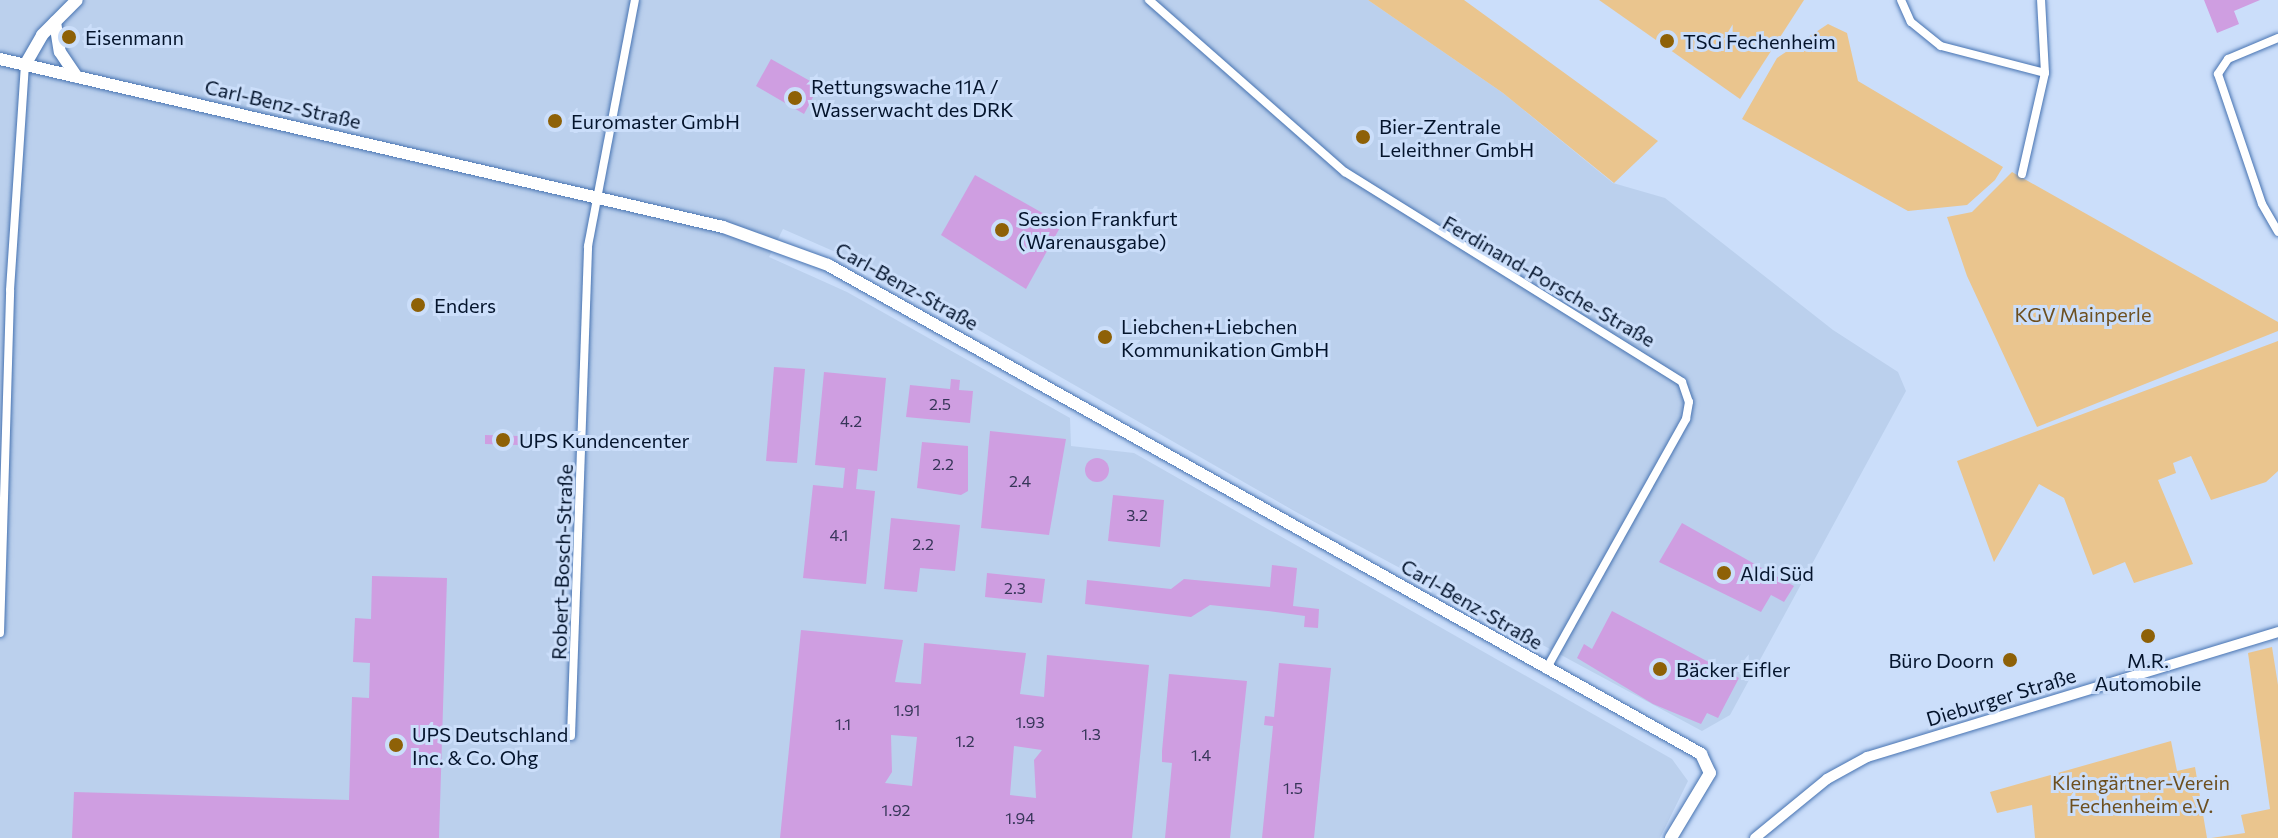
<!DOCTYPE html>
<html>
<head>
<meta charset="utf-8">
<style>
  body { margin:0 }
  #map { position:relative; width:2278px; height:838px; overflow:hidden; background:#cbdefa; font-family:Commissioner,sans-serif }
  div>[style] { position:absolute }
  .built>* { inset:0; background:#bbd0ed }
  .green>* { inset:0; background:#eac58e }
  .building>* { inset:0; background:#cf9ee1 }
  .round { border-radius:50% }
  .roads { filter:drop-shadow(0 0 2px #4773b1) drop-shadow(0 0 2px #4773b1) }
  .minor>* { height:8px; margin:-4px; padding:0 4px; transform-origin:4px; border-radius:4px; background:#fff }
  .tertiary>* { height:10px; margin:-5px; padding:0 5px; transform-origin:5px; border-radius:5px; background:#fff }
  .secondary>* { height:12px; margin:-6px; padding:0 6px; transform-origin:6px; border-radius:6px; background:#fff }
  .dots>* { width:22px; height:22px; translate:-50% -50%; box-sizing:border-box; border:4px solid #cbdefa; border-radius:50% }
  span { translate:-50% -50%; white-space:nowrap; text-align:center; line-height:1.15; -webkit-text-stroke:6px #cbdefa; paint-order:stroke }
  .number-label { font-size:16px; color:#373659 }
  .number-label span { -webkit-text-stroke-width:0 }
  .poi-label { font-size:20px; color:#04142c }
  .left { translate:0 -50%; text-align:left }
  .right { translate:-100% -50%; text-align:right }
  .street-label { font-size:20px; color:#04142c }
  .park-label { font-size:20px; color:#6d4f1f }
</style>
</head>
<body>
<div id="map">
  <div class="built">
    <div style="clip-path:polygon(0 0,1368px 0,1503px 93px,1613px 183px,1665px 198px,1833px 330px,1898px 372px,1906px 391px,1730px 715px,1702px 731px,1296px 512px,865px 265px,783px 229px,769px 257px,847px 292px,1070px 418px,1071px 446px,1134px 453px,1672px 759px,1688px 781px,1660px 838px,0 838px)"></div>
  </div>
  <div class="green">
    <div style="clip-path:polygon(1368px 0,1464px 0,1658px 141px,1614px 183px,1503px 93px)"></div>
    <div style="clip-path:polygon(1599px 0,1804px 0,1740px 99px)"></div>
    <div style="clip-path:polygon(1828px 24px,1847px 33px,1858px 81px,2003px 167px,1995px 180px,1967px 205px,1908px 211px,1742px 119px,1777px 58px)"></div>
    <div style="clip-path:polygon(2012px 172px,2278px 322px,2278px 331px,2037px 427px,1967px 276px,1947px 217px,1972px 212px)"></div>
    <div style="clip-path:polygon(2278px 341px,2278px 471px,2266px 482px,2211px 500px,2191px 456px,2173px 463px,2176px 473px,2158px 480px,2193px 564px,2134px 583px,2125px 562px,2093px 575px,2064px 498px,2039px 484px,1994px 562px,1957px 461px)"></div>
    <div style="clip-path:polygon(2272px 647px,2278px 685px,2278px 838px,2211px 838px,2245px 833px,2241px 815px,2270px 809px,2248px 653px)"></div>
    <div style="clip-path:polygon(2171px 741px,2177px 771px,2195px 767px,2207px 838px,2035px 838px,2032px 805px,1997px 813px,1990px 792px)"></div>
  </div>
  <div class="building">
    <div style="clip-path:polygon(2204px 0,2260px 0,2234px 11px,2239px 24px,2217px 33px)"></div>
    <div style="clip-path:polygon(771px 59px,819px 86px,804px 114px,756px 86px)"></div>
    <div style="clip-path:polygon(975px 175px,1062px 224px,1026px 289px,941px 235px)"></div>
    <div style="clip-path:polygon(774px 367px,805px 369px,797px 463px,766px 461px)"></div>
    <div style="clip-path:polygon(824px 372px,886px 378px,877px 471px,858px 469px,856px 489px,875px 491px,866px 584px,803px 578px,813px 485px,843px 488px,845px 468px,815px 465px)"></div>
    <div style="clip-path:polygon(951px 379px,960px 380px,959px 390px,973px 391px,970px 423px,906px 417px,910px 385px,950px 389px)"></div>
    <div style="clip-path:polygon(990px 431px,1066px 439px,1049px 535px,981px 528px)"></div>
    <div style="clip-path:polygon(485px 435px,521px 436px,521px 445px,485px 444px)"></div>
    <div style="clip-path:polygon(922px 442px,968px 446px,968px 491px,961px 495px,917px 488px)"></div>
    <div class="round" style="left:1085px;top:458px;width:24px;height:24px"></div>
    <div style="clip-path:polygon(1113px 495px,1164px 500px,1160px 547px,1108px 541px)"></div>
    <div style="clip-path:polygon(891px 518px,960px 525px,955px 571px,920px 568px,917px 592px,884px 589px)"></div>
    <div style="clip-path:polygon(1682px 523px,1794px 586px,1784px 602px,1771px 595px,1761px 612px,1659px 562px)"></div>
    <div style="clip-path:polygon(1272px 565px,1297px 568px,1293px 606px,1319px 609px,1318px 628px,1304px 627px,1305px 616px,1268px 611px,1210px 605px,1191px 617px,1085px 604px,1087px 580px,1171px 589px,1184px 579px,1270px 587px)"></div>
    <div style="clip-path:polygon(987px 573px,1045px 579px,1042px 603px,985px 597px)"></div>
    <div style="clip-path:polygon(372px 576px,447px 578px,439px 838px,72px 838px,74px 792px,349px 800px,352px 697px,369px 698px,370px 663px,353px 662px,355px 618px,371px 619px)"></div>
    <div style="clip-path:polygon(1612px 611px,1739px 678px,1718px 718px,1707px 713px,1701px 724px,1653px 704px,1577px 658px,1584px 644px,1592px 649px)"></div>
    <div style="clip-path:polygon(evenodd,801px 630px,903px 640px,895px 682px,921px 684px,924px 643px,1026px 653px,1020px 694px,1044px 697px,1047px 655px,1149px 665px,1132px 838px,780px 838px,801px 630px,891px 735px,917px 737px,912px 786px,885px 783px,892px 772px,891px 735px,801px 630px,1014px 746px,1042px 750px,1034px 760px,1036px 798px,1010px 795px,1014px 746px)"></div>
    <div style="clip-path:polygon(1279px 663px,1331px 668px,1314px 838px,1262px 838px,1273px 726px,1264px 725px,1265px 716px,1274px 717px)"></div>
    <div style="clip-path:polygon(1169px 674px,1247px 681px,1230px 838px,1165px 838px,1172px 763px,1162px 762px,1162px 751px)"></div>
  </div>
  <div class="roads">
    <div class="minor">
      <div style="left:1149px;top:0;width:261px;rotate:41.3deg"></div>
      <div style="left:1345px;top:172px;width:397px;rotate:31.9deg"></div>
      <div style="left:1682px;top:382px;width:21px;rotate:71deg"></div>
      <div style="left:1689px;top:402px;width:17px;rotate:100deg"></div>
      <div style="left:1686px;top:419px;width:287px;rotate:119.2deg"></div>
      <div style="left:1901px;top:0;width:24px;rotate:66deg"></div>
      <div style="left:1911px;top:22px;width:38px;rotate:39deg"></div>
      <div style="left:1941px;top:46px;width:107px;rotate:14.6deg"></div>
      <div style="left:2278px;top:38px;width:54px;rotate:157.2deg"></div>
      <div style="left:2228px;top:59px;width:18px;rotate:124deg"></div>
      <div style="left:2218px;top:74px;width:137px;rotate:71.3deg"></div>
      <div style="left:2262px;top:204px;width:32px;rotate:60deg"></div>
      <div style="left:2022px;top:174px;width:104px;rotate:-77.2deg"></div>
      <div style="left:2045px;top:73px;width:73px;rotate:-93.1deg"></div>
      <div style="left:0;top:633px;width:343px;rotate:-88.3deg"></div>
      <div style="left:10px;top:290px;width:225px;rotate:-86.2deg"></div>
      <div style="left:571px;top:736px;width:490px;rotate:-88deg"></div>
      <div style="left:588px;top:246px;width:250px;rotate:-79.2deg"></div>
    </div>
    <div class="tertiary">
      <div style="left:1755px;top:838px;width:93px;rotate:-39.3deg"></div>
      <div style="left:1827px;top:779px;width:46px;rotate:-28.8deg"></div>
      <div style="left:1867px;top:757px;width:430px;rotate:-16.9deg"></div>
    </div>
    <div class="secondary">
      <div style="left:55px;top:22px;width:30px;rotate:81deg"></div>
      <div style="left:60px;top:52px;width:30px;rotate:56deg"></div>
      <div style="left:0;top:59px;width:742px;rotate:13.08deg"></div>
      <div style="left:723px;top:227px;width:112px;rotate:19.9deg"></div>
      <div style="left:828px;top:265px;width:1001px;rotate:29.25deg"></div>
      <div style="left:1701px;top:754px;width:21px;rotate:65deg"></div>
      <div style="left:1710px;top:773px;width:76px;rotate:121deg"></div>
      <div style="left:25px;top:65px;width:34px;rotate:-60deg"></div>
      <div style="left:42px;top:35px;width:49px;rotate:-45deg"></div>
    </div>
  </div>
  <div class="dots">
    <div style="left:69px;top:37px;background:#8e6107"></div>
    <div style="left:1667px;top:41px;background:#8e6107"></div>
    <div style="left:795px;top:98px;background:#8e6107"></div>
    <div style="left:555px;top:121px;background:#8e6107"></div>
    <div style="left:1363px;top:137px;background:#8e6107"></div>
    <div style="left:1002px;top:230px;background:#8e6107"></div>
    <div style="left:418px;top:305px;background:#8e6107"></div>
    <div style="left:1105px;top:337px;background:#8e6107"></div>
    <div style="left:503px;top:440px;background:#8e6107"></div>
    <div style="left:1724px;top:573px;background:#8e6107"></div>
    <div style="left:2148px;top:636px;background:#8e6107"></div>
    <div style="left:2010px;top:660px;background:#8e6107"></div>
    <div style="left:1660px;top:669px;background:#8e6107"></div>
    <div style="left:396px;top:745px;background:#8e6107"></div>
  </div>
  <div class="number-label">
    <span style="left:940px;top:404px">2.5</span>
    <span style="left:851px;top:421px">4.2</span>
    <span style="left:943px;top:464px">2.2</span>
    <span style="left:1020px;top:481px">2.4</span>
    <span style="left:1137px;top:515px">3.2</span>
    <span style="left:839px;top:535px">4.1</span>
    <span style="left:923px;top:544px">2.2</span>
    <span style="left:1015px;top:588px">2.3</span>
    <span style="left:907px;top:710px">1.91</span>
    <span style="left:1030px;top:722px">1.93</span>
    <span style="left:843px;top:724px">1.1</span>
    <span style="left:1091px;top:734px">1.3</span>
    <span style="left:965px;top:741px">1.2</span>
    <span style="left:1201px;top:755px">1.4</span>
    <span style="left:1293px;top:788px">1.5</span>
    <span style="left:896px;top:810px">1.92</span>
    <span style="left:1020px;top:818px">1.94</span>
  </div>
  <div class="poi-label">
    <span class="left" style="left:85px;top:37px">Eisenmann</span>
    <span class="left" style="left:1683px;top:41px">TSG Fechenheim</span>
    <span class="left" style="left:811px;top:98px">Rettungswache 11A /<br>Wasserwacht des DRK</span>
    <span class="left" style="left:571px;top:121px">Euromaster GmbH</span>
    <span class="left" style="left:1379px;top:138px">Bier-Zentrale<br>Leleithner GmbH</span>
    <span class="left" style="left:1018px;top:230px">Session Frankfurt<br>(Warenausgabe)</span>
    <span class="left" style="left:434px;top:305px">Enders</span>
    <span class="left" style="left:1121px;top:338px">Liebchen+Liebchen<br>Kommunikation GmbH</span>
    <span class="left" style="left:519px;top:440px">UPS Kundencenter</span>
    <span class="left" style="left:1740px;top:573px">Aldi Süd</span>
    <span class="right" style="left:1994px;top:660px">Büro Doorn</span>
    <span style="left:2148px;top:672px">M.R.<br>Automobile</span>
    <span class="left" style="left:1676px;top:669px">Bäcker Eifler</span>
    <span class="left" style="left:412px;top:746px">UPS Deutschland<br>Inc. &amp; Co. Ohg</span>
  </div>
  <div class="street-label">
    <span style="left:283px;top:104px;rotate:13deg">Carl-Benz-Straße</span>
    <span style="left:1549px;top:281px;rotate:30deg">Ferdinand-Porsche-Straße</span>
    <span style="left:907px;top:286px;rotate:29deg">Carl-Benz-Straße</span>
    <span style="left:562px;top:562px;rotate:-88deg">Robert-Bosch-Straße</span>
    <span style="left:1472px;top:604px;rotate:30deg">Carl-Benz-Straße</span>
    <span style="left:2001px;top:697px;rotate:-17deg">Dieburger Straße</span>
  </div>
  <div class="park-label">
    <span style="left:2083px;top:314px">KGV Mainperle</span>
    <span style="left:2141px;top:794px">Kleingärtner-Verein<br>Fechenheim e.V.</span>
  </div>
</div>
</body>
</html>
